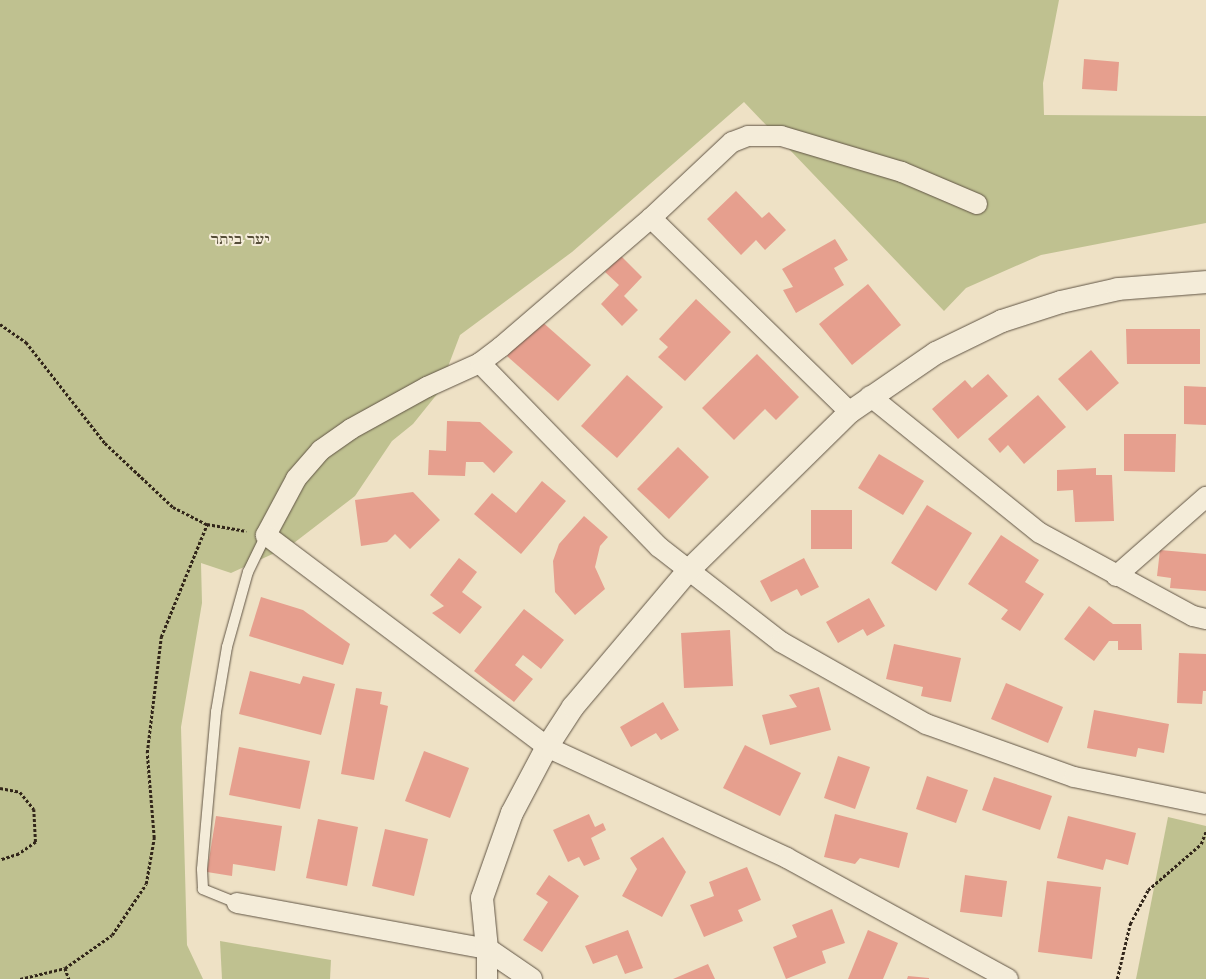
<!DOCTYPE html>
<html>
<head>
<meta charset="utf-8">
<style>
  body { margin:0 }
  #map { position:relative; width:1206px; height:979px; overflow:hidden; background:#eee1c5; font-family:Cardo,"Frank Ruhl Libre",serif }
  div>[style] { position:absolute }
  .green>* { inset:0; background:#bfc190 }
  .building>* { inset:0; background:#e69f8e }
  .path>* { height:2.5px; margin-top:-1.25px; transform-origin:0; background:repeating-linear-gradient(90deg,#32261a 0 3px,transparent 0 5px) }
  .roads { filter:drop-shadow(0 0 1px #615545) drop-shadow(0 0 1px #615545) }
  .service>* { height:10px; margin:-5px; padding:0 5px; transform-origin:5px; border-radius:5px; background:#f4ecd9 }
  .minor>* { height:20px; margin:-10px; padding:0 10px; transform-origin:10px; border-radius:10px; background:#f4ecd9 }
  .tertiary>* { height:22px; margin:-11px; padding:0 11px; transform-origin:11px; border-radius:11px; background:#f4ecd9 }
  span { translate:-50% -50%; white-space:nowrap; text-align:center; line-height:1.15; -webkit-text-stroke:4px #f4ecd9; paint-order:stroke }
  .park-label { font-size:14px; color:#554d38; font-style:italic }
</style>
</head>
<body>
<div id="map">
  <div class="green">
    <div style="clip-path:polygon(0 0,1059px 0,1043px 83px,1044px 115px,1206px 116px,1206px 223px,1041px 255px,966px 288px,944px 311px,744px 102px,572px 252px,460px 335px,438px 393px,413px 424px,392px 441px,355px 496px,290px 546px,231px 573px,201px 563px,202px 603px,181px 727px,187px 945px,203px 979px,0 979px)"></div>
    <div style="clip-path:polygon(1168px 817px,1206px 826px,1206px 979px,1136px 979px)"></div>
    <div style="clip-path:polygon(220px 941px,331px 960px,330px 979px,222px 979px)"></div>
  </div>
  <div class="building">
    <div style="clip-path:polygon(1084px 59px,1119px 62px,1117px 91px,1082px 89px)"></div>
    <div style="clip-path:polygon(736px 191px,762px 218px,769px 212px,786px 230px,765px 250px,756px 240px,741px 255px,707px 219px)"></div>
    <div style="clip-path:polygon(835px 239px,848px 260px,834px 268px,844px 285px,796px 313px,783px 290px,793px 287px,782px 269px)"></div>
    <div style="clip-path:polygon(621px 256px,642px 277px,624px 296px,638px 310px,622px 326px,601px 304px,619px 285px,605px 272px)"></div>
    <div style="clip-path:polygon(868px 284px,901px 325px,852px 365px,819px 324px)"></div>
    <div style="clip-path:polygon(696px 299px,731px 332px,685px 381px,658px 357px,668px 347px,659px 339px)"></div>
    <div style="clip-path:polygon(540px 320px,591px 365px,558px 401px,507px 356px)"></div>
    <div style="clip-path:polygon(1126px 329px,1200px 329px,1200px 364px,1127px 364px)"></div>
    <div style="clip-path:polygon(1091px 350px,1119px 383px,1087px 411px,1058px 379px)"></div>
    <div style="clip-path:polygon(757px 354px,799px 397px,776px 420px,765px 409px,734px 440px,702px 408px)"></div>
    <div style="clip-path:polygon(988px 374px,1008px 396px,958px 439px,932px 409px,965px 380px,972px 388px)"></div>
    <div style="clip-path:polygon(627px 375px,663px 407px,617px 458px,581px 426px)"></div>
    <div style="clip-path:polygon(1184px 386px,1206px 387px,1206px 425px,1184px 424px)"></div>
    <div style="clip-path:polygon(1038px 395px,1066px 427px,1024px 464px,1008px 445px,1000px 453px,988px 439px)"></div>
    <div style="clip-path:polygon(447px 421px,480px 422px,513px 452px,494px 473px,483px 462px,466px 462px,465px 476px,428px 475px,429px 450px,446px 451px)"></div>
    <div style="clip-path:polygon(1124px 434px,1176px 434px,1175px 472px,1124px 471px)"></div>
    <div style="clip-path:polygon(678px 447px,709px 477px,669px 519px,637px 489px)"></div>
    <div style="clip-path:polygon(879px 454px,924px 481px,903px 515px,858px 488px)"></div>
    <div style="clip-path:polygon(1096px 468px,1096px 475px,1112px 475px,1114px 521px,1075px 522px,1073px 490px,1057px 491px,1057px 470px)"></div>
    <div style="clip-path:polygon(542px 481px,566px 501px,521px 554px,474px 514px,492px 493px,516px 513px)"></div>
    <div style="clip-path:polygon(413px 492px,440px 520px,410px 549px,395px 534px,387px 542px,361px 546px,355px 500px)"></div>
    <div style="clip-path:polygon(927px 505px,972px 533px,936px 591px,891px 563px)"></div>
    <div style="clip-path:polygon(811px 510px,852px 510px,852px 549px,811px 549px)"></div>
    <div style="clip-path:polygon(584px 516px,608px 537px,600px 546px,595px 567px,605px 589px,575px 615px,555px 592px,553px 561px,559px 544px)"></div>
    <div style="clip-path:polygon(1001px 535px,1039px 560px,1025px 582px,1044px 594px,1020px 631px,1001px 619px,1008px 610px,968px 584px)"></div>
    <div style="clip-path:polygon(1160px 550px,1206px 554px,1206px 591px,1170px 588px,1171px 578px,1157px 576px)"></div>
    <div style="clip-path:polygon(459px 558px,477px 572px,462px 592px,482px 607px,460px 634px,432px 613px,444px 606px,430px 595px)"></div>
    <div style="clip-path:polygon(804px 558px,819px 587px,801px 596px,797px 589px,771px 602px,760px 581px)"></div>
    <div style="clip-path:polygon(261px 597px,303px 610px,350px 644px,343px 665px,249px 636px)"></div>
    <div style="clip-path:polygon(869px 598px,885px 626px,867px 636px,863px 629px,838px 643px,826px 622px)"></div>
    <div style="clip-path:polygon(1089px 606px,1113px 624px,1141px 624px,1142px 650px,1118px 650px,1118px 641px,1109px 641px,1094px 661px,1064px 639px)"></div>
    <div style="clip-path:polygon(524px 609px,564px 640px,541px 669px,523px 655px,515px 665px,533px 679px,514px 702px,474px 671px)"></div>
    <div style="clip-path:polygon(730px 630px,733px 686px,684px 688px,681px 633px)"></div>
    <div style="clip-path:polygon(894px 644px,961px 658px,951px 702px,921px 696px,923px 687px,886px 679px)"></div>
    <div style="clip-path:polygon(1179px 653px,1206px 654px,1206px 691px,1203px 691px,1202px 704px,1177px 703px)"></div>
    <div style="clip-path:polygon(250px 671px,300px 684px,303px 676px,335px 684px,321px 735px,239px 714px)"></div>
    <div style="clip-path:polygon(1006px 683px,1063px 707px,1048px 743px,991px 719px)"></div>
    <div style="clip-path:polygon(819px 687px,831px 730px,770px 745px,762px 715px,797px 707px,789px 695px)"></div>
    <div style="clip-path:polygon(356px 688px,382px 692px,380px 704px,388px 706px,374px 780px,341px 774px)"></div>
    <div style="clip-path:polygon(663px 702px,679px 730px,661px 740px,656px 733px,631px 747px,620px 727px)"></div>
    <div style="clip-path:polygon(1094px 710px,1169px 724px,1164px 753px,1138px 748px,1136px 757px,1087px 748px)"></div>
    <div style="clip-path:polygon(745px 745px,801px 773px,780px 816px,723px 788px)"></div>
    <div style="clip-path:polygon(239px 747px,310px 761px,300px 809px,229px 795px)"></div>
    <div style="clip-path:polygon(424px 751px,469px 768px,450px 818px,405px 801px)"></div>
    <div style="clip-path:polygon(838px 756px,870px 767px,855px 809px,824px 798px)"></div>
    <div style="clip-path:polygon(927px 776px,968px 790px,956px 823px,916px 809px)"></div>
    <div style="clip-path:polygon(994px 777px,1052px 796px,1040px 830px,982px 810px)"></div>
    <div style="clip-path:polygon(589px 814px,595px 827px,603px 823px,606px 830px,591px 838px,600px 859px,584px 866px,579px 857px,568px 862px,553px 830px)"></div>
    <div style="clip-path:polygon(835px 814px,908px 833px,899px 868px,860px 858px,855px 864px,824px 857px)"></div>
    <div style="clip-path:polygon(216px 816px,282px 826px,275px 871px,233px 864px,232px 876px,207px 872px)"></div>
    <div style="clip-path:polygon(1068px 816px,1136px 833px,1128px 865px,1106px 859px,1103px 870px,1057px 858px)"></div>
    <div style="clip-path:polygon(318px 819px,358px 827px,347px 886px,306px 878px)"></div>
    <div style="clip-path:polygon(385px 829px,428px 839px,414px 896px,372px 886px)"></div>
    <div style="clip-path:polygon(663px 837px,686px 872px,662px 917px,622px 896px,637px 869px,630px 858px)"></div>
    <div style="clip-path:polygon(747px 867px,761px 900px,738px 910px,743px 921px,704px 937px,690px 905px,714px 896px,709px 882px)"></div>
    <div style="clip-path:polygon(549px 875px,579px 896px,542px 952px,523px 940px,548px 902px,536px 894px)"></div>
    <div style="clip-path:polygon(965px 875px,1007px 881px,1002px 917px,960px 912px)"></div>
    <div style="clip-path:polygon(1047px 881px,1101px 887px,1092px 959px,1038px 952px)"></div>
    <div style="clip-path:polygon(832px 909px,845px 943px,822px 951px,826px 963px,786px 979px,773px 947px,797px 937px,792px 925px)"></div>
    <div style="clip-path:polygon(628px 930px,643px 968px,625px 974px,617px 955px,593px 964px,585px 946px)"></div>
    <div style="clip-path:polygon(868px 930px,898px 943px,883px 979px,848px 979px)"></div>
    <div style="clip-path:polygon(708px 964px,715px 979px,673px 979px)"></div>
    <div style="clip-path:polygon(908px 976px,929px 978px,929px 979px,907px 979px)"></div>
  </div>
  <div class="path">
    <div style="left:0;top:324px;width:32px;rotate:35deg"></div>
    <div style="left:26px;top:342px;width:128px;rotate:52deg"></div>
    <div style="left:105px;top:443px;width:93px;rotate:43.3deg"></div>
    <div style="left:173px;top:507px;width:38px;rotate:27deg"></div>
    <div style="left:207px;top:524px;width:40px;rotate:10deg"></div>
    <div style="left:0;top:788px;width:20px;rotate:11deg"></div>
    <div style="left:20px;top:792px;width:22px;rotate:51deg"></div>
    <div style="left:34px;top:809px;width:33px;rotate:87deg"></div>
    <div style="left:36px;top:842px;width:21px;rotate:145deg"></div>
    <div style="left:19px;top:854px;width:20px;rotate:162deg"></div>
    <div style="left:65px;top:968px;width:12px;rotate:70deg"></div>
    <div style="left:20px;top:979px;width:46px;rotate:-13.7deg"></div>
    <div style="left:65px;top:968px;width:57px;rotate:-35.1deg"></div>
    <div style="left:112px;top:935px;width:61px;rotate:-56.3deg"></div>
    <div style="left:146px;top:884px;width:47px;rotate:-80.1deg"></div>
    <div style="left:154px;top:838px;width:85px;rotate:-94.7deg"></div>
    <div style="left:147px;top:753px;width:117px;rotate:-83.1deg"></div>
    <div style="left:161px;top:637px;width:122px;rotate:-67.8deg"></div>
    <div style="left:1117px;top:979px;width:57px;rotate:-76.7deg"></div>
    <div style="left:1130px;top:924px;width:38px;rotate:-62deg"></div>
    <div style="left:1148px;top:890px;width:70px;rotate:-41deg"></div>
    <div style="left:1201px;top:844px;width:14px;rotate:-69deg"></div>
  </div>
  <div class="roads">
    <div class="service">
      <div style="left:237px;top:903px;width:37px;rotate:-158deg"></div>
      <div style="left:203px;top:889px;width:20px;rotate:-93deg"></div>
      <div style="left:202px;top:869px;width:158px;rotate:-84.9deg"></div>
      <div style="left:216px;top:712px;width:66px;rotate:-80.4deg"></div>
      <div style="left:227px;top:647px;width:78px;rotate:-74.4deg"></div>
      <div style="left:248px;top:572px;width:41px;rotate:-64.1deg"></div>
    </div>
    <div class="minor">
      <div style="left:977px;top:204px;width:82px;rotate:-156.9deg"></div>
      <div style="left:902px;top:172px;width:126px;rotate:-163.4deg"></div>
      <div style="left:781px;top:136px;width:33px;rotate:180deg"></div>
      <div style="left:748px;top:136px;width:17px;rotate:159deg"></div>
      <div style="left:732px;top:142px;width:111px;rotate:136.8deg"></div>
      <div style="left:651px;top:218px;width:198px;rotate:139.3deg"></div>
      <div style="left:501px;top:347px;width:26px;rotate:143deg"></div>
      <div style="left:480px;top:363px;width:58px;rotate:155.6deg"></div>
      <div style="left:427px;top:387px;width:87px;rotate:151.1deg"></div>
      <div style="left:351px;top:429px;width:37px;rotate:145deg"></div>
      <div style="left:321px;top:450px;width:38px;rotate:131deg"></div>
      <div style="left:296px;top:479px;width:64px;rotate:118.2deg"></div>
      <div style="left:266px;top:535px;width:352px;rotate:37deg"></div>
      <div style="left:547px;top:747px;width:264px;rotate:24.8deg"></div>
      <div style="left:787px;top:858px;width:252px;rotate:28.7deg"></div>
      <div style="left:651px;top:218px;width:278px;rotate:44.3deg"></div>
      <div style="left:480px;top:363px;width:257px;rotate:45.8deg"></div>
      <div style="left:659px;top:547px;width:155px;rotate:37.9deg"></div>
      <div style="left:781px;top:642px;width:167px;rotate:29.5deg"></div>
      <div style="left:926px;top:724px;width:157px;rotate:19.7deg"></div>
      <div style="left:1074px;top:777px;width:135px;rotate:11.6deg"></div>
      <div style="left:870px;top:396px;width:218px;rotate:38.9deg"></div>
      <div style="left:1040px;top:533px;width:174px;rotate:28.5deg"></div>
      <div style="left:1193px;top:616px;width:13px;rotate:13deg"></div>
      <div style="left:1116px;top:576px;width:120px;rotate:-41.3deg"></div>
      <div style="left:237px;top:903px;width:254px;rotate:10.4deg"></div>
      <div style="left:487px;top:949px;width:30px;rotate:90deg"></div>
    </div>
    <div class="tertiary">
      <div style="left:531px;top:979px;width:53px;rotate:-145.7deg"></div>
      <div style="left:487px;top:949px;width:51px;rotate:-95.6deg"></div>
      <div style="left:482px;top:898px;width:90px;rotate:-70.6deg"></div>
      <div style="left:512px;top:813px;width:75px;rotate:-62.1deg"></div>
      <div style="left:547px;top:747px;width:48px;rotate:-57deg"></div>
      <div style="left:573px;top:707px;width:177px;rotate:-49.8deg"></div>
      <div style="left:687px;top:572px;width:228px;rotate:-44.5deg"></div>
      <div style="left:850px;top:412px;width:104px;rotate:-34.5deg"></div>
      <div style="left:936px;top:353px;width:73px;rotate:-25.9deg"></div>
      <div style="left:1002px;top:321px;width:62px;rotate:-17.9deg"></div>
      <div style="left:1061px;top:302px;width:58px;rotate:-12.8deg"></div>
      <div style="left:1118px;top:289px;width:88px;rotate:-4.5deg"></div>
    </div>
  </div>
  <div class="park-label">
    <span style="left:240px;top:240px">יער ביתר</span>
  </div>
</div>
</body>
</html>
